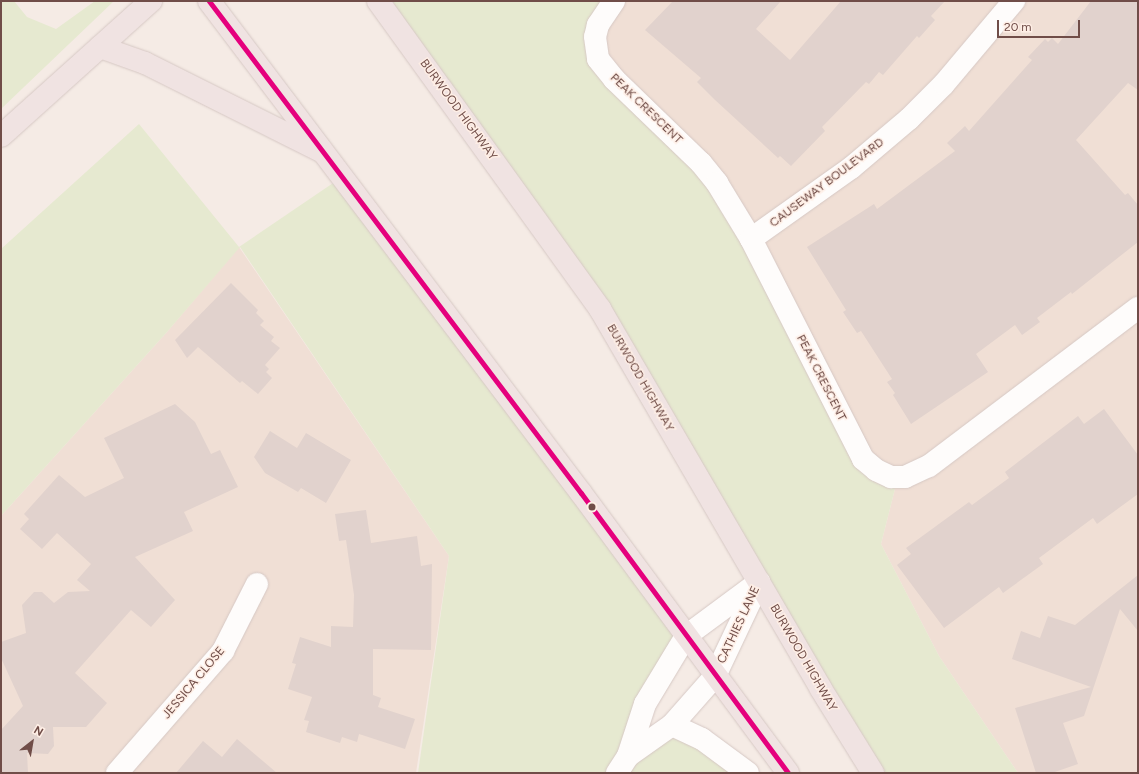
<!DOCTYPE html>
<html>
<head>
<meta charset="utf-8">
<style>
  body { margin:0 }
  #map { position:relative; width:1139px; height:774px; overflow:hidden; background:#f5ebe5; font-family:Figtree,sans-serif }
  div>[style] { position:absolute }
  .residential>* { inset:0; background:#f0dfd5 }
  .green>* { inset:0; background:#e6e9d0 }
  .building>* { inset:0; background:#e1d2cd }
  .roads { filter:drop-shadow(0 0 1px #d6c8c4) drop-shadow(0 0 1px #d6c8c4) }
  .street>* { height:22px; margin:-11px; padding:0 11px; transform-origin:11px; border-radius:11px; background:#fefcfb }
  .secondary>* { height:22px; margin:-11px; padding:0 11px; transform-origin:11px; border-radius:11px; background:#fefcfb }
  .highway>* { height:22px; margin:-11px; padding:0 11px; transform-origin:11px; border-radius:11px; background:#f0e3e2 }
  .bus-1>* { height:5px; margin:-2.5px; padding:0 2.5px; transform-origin:2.5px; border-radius:2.5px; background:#e5007d }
  .dots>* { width:11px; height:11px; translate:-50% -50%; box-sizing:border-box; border:2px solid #feeee5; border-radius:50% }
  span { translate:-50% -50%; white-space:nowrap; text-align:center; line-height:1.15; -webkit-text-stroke:3px #feeee5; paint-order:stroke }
  .street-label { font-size:12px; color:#704d48 }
  .frame { position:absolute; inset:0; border:2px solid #704d48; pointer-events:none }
  .north { position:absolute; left:12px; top:722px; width:40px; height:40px; -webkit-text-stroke:3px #feeee5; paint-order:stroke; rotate:31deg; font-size:11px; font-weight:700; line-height:16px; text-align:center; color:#704d48 }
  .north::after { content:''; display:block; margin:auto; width:14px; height:18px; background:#704d48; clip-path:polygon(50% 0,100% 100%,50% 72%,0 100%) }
  .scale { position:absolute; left:997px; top:20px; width:83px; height:18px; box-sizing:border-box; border:2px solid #704d48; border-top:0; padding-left:5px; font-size:12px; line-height:14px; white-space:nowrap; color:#704d48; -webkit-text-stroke:3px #feeee5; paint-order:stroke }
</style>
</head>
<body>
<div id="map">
  <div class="residential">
    <div style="clip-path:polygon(501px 1px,1138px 1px,1138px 773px,1018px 773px,939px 656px,881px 544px,898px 477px,891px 477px)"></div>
    <div style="clip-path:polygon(239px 247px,449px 556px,416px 773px,1px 773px,1px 516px,167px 332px)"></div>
  </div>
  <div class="green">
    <div style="clip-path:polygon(1px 1px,14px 1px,27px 17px,56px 29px,95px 1px,114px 1px,1px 109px)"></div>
    <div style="clip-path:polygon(378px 1px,614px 1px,595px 48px,701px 163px,862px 457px,898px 477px,881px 544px,939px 656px,1018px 773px,874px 773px,526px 205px)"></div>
    <div style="clip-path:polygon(139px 124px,239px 247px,342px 177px,686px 636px,628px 756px,672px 725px,748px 773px,418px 773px,449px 556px,240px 247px,167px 332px,1px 516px,1px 249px)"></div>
  </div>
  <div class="building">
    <div style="clip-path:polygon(673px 1px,781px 1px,756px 29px,790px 60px,841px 1px,945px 1px,931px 16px,935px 20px,919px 38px,917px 36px,883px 75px,879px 72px,869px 84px,866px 82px,822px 127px,825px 131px,791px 166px,780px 156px,778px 158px,714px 99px,697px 82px,701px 78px,645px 30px)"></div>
    <div style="clip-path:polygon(1091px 1px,1138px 1px,1138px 90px,1128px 83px,1076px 140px,1125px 195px,1128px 193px,1138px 205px,1138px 242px,1072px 294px,1071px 292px,1037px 318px,1040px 322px,1022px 335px,1015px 325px,976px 354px,988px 372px,911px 424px,893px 395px,895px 393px,887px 382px,892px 379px,861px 331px,857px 333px,843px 312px,846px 310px,807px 247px,874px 204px,877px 209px,955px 151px,947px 143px,965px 126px,969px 131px,1032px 60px,1028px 57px,1045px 39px,1048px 42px,1052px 38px,1058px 44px)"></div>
    <div style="clip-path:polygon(231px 283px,258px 310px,256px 313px,264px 321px,260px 325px,274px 337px,271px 341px,280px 348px,265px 365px,269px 369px,266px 372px,272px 378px,258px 394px,242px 381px,240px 383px,198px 347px,187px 358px,175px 340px)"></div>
    <div style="clip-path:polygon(175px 404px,195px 422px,211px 454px,220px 450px,238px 487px,184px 512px,193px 531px,135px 557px,175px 600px,151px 627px,131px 610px,75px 673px,107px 703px,86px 727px,53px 727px,54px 746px,48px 754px,27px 753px,28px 773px,1px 773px,1px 730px,23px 706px,1px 658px,1px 642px,26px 633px,22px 605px,34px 592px,42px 592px,54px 603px,68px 592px,90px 591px,77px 580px,91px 564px,57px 533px,42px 549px,20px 529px,29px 519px,24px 514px,59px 475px,85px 497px,124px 478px,104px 438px)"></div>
    <div style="clip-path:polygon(1104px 409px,1138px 455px,1138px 494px,1097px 524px,1093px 518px,1039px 558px,1043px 564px,1003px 593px,999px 587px,944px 628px,897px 565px,911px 554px,906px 548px,969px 502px,972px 505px,1009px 478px,1005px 472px,1078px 416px,1084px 424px)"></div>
    <div style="clip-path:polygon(270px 431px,297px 448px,306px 433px,351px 460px,326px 503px,301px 488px,298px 492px,265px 473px,254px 457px)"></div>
    <div style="clip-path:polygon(366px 510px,371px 543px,417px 536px,421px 566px,432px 564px,431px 650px,373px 649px,373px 695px,381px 698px,378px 707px,415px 719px,405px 749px,359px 734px,357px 742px,342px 737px,340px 743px,306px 732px,309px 721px,304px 720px,312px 697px,288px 689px,296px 664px,292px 663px,300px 637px,331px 647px,331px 626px,353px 627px,354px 595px,346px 540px,339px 541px,335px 514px)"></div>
    <div style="clip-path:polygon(1138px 575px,1138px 631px,1120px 609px,1084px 716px,1063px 723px,1078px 764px,1052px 773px,1036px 773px,1015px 708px,1091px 687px,1012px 659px,1021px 631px,1040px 638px,1048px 616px,1075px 625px)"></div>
    <div style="clip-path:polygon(237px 739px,277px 773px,176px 773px,203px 741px,222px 757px)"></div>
  </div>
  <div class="roads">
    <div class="street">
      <div style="left:614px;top:1px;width:29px;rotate:124deg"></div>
      <div style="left:598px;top:25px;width:12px;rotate:104deg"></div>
      <div style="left:595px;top:37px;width:22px;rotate:82deg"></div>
      <div style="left:598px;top:59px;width:26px;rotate:51deg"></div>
      <div style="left:614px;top:79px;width:121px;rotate:44deg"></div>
      <div style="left:701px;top:163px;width:26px;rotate:51deg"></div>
      <div style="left:717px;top:183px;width:66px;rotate:58.7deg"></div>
      <div style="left:751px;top:239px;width:247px;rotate:63deg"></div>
      <div style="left:863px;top:459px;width:17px;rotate:40deg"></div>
      <div style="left:876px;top:470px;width:17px;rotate:25deg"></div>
      <div style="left:891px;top:477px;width:14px"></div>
      <div style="left:905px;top:477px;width:26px;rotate:-25deg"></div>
      <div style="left:929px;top:466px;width:262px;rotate:-37.1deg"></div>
      <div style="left:751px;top:239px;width:123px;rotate:-35.4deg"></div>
      <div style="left:851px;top:168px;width:76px;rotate:-40.2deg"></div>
      <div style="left:909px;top:119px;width:49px;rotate:-45deg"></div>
      <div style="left:944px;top:84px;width:109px;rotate:-49.9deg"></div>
      <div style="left:117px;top:773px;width:162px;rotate:-49deg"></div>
      <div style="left:223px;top:651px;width:75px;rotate:-63.1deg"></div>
    </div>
    <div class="secondary">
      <div style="left:672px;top:725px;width:33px;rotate:25deg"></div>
      <div style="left:702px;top:739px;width:57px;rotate:36.5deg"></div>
      <div style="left:628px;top:756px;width:54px;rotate:-35.2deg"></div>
      <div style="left:672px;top:725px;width:65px;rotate:-48.7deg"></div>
      <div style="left:715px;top:676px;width:101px;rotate:-64.7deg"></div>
      <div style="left:617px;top:773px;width:20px;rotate:-57deg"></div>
      <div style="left:628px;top:756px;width:55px;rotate:-71.9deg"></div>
      <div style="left:645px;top:704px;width:79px;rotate:-58.9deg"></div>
      <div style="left:686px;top:636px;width:91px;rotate:-36.5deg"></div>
    </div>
    <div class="highway">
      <div style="left:209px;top:1px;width:617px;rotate:52.91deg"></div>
      <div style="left:581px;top:493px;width:348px;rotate:53.5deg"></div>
      <div style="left:378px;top:1px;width:380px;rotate:54.2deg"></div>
      <div style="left:600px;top:309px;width:440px;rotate:59.8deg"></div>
      <div style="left:821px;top:689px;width:99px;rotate:58.2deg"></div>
      <div style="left:100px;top:47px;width:48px;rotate:19.6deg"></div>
      <div style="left:145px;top:63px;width:197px;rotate:26.6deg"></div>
      <div style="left:1px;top:136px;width:202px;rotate:-42deg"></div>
    </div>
  </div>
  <div class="bus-1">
    <div style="left:209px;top:1px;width:617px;rotate:52.91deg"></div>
    <div style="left:581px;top:493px;width:348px;rotate:53.5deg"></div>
  </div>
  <div class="dots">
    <div style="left:592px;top:507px;background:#704d48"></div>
  </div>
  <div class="street-label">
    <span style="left:646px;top:109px;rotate:44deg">PEAK CRESCENT</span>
    <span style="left:458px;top:110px;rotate:54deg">BURWOOD HIGHWAY</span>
    <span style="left:827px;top:183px;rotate:-37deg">CAUSEWAY BOULEVARD</span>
    <span style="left:640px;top:378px;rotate:60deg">BURWOOD HIGHWAY</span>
    <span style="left:821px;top:378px;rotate:63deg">PEAK CRESCENT</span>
    <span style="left:739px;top:625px;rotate:-65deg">CATHIES LANE</span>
    <span style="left:803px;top:658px;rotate:60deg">BURWOOD HIGHWAY</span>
    <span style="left:194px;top:683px;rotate:-50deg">JESSICA CLOSE</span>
  </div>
  <div class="frame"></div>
  <div class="north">N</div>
  <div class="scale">20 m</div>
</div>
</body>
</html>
